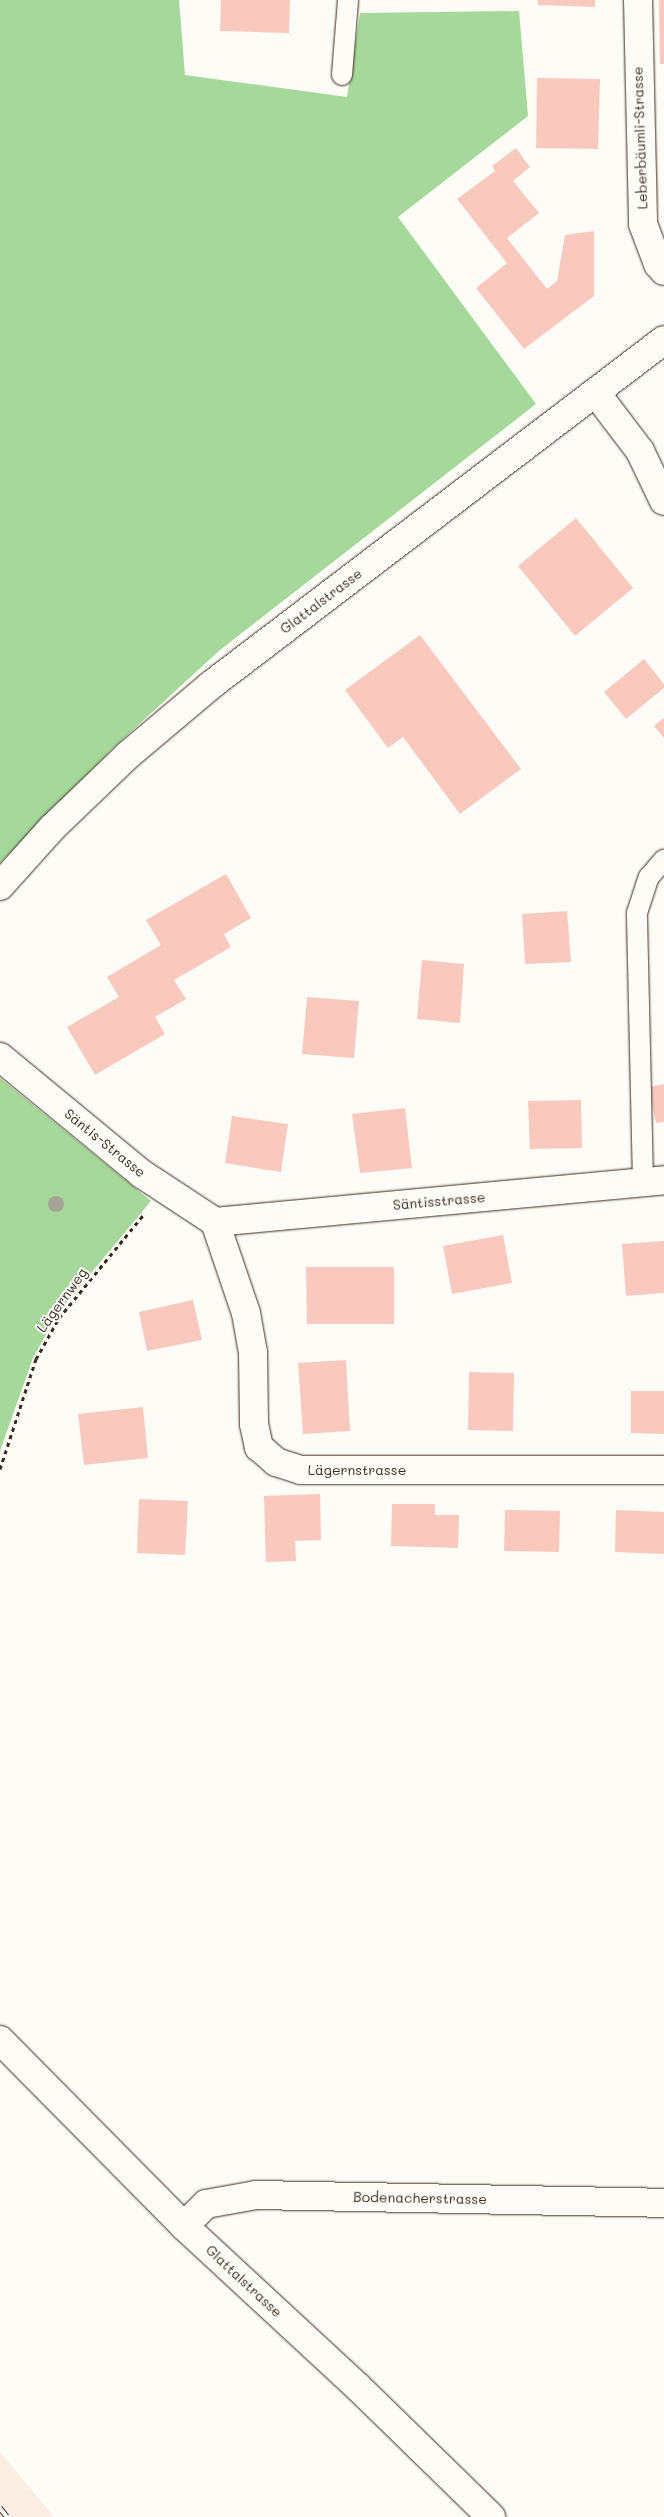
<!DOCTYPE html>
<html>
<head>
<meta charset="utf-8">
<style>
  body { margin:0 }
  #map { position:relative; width:664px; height:2517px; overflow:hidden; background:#fdfcf7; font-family:Mali,sans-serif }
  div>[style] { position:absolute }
  .built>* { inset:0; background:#fcede5 }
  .green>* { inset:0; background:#a5d89a }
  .building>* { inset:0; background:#f8c9bc }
  .path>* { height:3px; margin-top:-1.5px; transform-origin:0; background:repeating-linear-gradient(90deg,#3b2a1e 0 4px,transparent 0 8px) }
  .roads { filter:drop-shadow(0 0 1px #3b2a1e) drop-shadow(0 0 1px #3b2a1e) }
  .service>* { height:20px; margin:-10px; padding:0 10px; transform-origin:10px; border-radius:10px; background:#fdfcf7 }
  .minor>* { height:28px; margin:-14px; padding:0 14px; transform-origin:14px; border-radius:14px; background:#fdfcf7 }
  .tertiary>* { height:28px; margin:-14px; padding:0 14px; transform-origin:14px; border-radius:14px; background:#fdfcf7 }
  .rail>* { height:5.5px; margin-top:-2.75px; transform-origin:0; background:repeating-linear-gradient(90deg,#fdfcf7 0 11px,#3b2a1e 0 22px); box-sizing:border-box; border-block:1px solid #3b2a1e }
  .trees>* { width:16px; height:16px; margin:-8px; border-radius:50%; background:#a4a594 }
  span { translate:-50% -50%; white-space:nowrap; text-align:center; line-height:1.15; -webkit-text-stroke:4px #fdfcf7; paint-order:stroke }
  .street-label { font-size:14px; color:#3b2a1e }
</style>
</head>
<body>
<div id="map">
  <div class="built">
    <div style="clip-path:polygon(0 2452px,54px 2517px,0 2517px)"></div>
  </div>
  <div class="green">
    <div style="clip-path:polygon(0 0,179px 0,185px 75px,347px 97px,360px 13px,519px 11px,528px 116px,398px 217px,536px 404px,220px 650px,113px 748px,0 863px)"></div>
    <div style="clip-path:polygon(0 1078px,151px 1201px,57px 1314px,33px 1358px,0 1451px)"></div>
  </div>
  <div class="building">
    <div style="clip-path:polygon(221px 0,290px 0,289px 33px,220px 31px)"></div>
    <div style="clip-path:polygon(538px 0,595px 0,595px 7px,538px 5px)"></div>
    <div style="clip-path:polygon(659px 0,664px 0,664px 64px,660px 64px)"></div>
    <div style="clip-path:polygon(537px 78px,600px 79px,598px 149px,536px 148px)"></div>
    <div style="clip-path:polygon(516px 148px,530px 167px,513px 181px,539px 213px,507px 238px,547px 289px,557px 281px,565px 235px,594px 231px,594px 296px,524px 349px,476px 288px,507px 263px,457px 199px,495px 171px,492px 166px)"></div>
    <div style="clip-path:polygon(576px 518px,633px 588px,575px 636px,518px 566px)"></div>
    <div style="clip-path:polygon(420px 635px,521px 769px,460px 814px,403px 737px,388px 748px,345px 690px)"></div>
    <div style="clip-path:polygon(644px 659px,664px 684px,664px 688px,626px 719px,604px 692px)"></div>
    <div style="clip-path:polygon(664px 718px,664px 738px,654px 726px)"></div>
    <div style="clip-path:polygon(226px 874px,251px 918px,224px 934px,231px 947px,174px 980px,186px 999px,155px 1017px,165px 1034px,95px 1075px,67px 1027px,119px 997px,107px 977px,161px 945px,146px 920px)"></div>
    <div style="clip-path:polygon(567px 911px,571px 962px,525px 964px,522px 914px)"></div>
    <div style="clip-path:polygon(422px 960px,464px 964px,460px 1023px,417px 1019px)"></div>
    <div style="clip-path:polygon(307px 997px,359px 1001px,354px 1058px,302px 1054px)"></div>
    <div style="clip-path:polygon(664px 1084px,664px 1122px,656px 1123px,649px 1087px)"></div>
    <div style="clip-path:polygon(581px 1100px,582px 1148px,530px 1149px,528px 1101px)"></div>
    <div style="clip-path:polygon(405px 1108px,412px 1168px,360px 1173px,352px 1114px)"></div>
    <div style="clip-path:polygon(232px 1116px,288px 1124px,281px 1172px,225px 1163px)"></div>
    <div style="clip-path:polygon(503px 1235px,512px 1283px,452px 1294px,443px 1246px)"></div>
    <div style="clip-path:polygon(664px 1241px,664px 1293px,626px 1296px,622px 1244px)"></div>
    <div style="clip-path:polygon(306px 1267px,394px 1267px,394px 1324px,307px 1324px)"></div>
    <div style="clip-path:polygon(193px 1300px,202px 1340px,147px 1351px,139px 1312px)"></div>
    <div style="clip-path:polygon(346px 1360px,350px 1431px,303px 1434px,298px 1363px)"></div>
    <div style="clip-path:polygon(469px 1372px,514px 1373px,513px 1431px,468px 1430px)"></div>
    <div style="clip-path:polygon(631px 1391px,664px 1391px,664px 1434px,631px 1433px)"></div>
    <div style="clip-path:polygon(143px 1407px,148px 1458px,84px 1465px,78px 1414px)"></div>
    <div style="clip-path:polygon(320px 1494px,321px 1540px,295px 1541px,296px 1561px,266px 1562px,264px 1496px)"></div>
    <div style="clip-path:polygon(139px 1499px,188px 1501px,185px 1555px,137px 1553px)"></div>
    <div style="clip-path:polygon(392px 1504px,435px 1504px,435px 1515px,459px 1515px,458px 1548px,391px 1546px)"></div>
    <div style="clip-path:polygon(505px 1510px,560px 1511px,559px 1552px,504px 1551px)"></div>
    <div style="clip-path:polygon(616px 1510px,664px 1512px,664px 1554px,615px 1552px)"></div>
  </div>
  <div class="path">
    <div style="left:0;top:1469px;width:116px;rotate:-71.9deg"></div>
    <div style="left:36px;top:1359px;width:47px;rotate:-60.7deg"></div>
    <div style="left:59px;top:1318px;width:134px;rotate:-50.7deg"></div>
  </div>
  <div class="roads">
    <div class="service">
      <div style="left:342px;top:75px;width:75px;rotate:-85.4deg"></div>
      <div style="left:643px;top:1182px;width:269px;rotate:-91.3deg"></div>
      <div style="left:637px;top:913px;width:38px;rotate:-72deg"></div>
      <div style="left:649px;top:877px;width:23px;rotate:-49deg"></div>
    </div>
    <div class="minor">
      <div style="left:638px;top:0;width:224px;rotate:88.7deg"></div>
      <div style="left:643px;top:224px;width:43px;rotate:69.4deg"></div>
      <div style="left:658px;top:264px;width:9px;rotate:49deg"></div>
      <div style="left:596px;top:393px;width:73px;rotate:52.8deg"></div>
      <div style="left:640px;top:451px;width:55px;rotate:64.4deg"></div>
      <div style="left:0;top:1057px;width:184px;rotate:39.5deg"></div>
      <div style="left:142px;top:1174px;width:87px;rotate:33.3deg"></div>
      <div style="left:215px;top:1222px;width:96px;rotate:71.2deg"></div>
      <div style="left:246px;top:1313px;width:40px;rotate:80deg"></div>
      <div style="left:253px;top:1352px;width:72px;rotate:89.2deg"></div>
      <div style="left:254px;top:1424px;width:24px;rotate:78deg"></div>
      <div style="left:259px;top:1447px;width:23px;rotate:41deg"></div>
      <div style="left:276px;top:1462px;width:26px;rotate:18deg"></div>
      <div style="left:301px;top:1470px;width:363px"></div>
      <div style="left:215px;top:1222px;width:451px;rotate:-5.3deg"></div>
      <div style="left:184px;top:2226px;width:31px;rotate:-45deg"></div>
      <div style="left:206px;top:2204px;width:51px;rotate:-10.2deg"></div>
      <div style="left:256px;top:2195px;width:408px;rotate:1.1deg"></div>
    </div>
    <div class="tertiary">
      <div style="left:0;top:886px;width:79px;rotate:-48.1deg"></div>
      <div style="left:53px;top:827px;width:104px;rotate:-43.8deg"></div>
      <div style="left:128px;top:755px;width:109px;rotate:-40.1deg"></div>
      <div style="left:211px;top:685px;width:569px;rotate:-37.29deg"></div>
      <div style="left:0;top:2040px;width:262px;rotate:45.3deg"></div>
      <div style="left:184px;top:2226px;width:237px;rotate:42.8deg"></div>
      <div style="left:358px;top:2387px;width:186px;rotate:44.3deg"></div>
    </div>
  </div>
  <div class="rail">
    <div style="left:0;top:2508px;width:11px;rotate:52deg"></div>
  </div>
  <div class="trees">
    <div style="left:56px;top:1204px"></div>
  </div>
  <div class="street-label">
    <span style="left:640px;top:138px;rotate:-92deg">Leberbäumli-Strasse</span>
    <span style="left:321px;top:601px;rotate:-37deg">Glattalstrasse</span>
    <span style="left:105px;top:1143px;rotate:39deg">Säntis-Strasse</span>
    <span style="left:439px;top:1201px;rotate:-5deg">Säntisstrasse</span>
    <span style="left:62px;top:1300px;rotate:-54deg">Lägernweg</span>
    <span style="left:357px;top:1470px">Lägernstrasse</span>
    <span style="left:420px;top:2198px;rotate:1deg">Bodenacherstrasse</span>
    <span style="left:244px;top:2281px;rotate:43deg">Glattalstrasse</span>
  </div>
</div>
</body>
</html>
